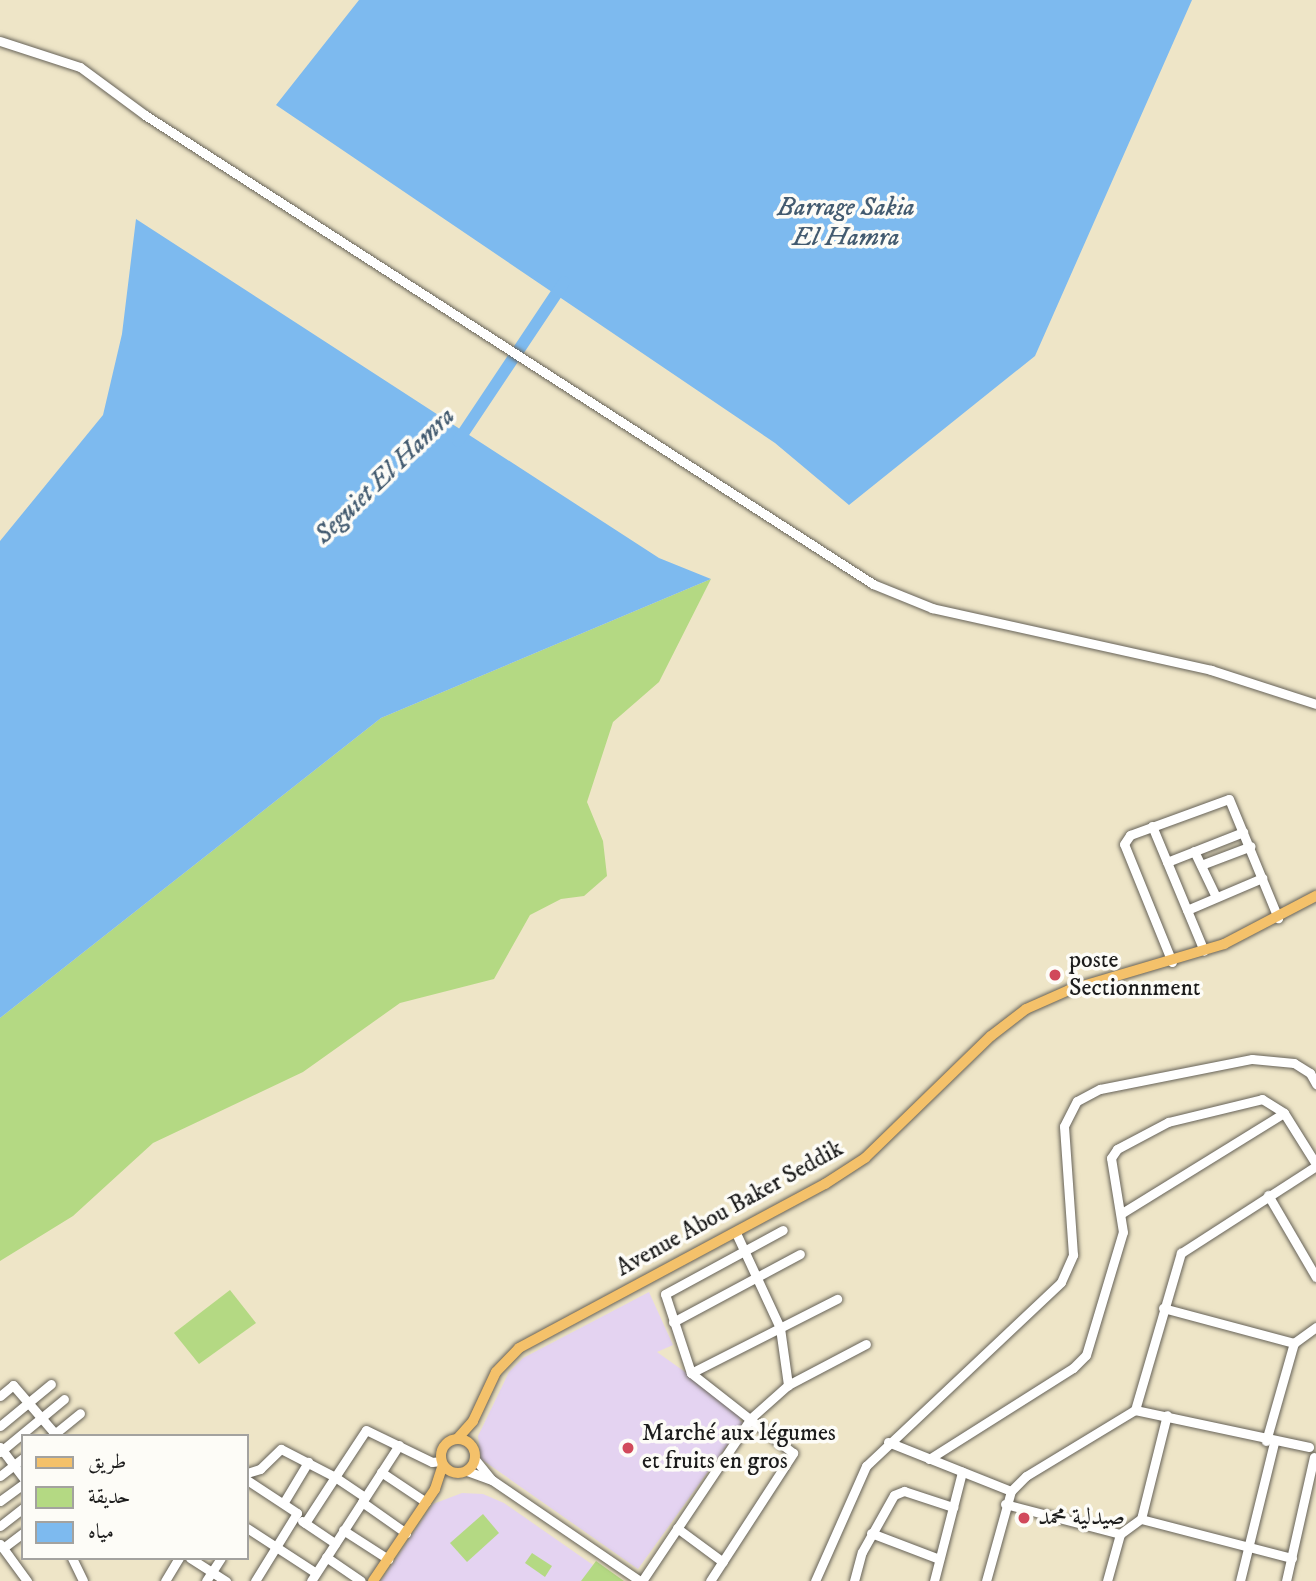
<!DOCTYPE html>
<html>
<head>
<meta charset="utf-8">
<style>
  body { margin:0 }
  #map { position:relative; width:1316px; height:1581px; overflow:hidden; background:#eee5c7; font-family:"IM FELL DW Pica",Amiri,serif }
  div>[style] { position:absolute }
  .built>* { inset:0; background:#e4d3f1 }
  .green>* { inset:0; background:#b4d983 }
  .water>* { inset:0; background:#7dbaef }
  .river>* { height:12px; margin:-6px; padding:0 6px; transform-origin:6px; border-radius:6px; background:#7dbaef }
  .roads { filter:drop-shadow(0 0 2px #666258) drop-shadow(0 0 2px #666258) }
  .minor>* { height:9px; margin:-4.5px; padding:0 4.5px; transform-origin:4.5px; border-radius:4.5px; background:#fff }
  .major>* { height:10px; margin:-5px; padding:0 5px; transform-origin:5px; border-radius:5px; background:#f4c16a }
  .major>.ring { margin:-5px; padding:0; box-sizing:content-box; background:none; border:10px solid #f4c16a; border-radius:50% }
  .dots>* { width:19px; height:19px; translate:-50% -50%; box-sizing:border-box; border:4px solid #fdfcf7; border-radius:50% }
  span { translate:-50% -50%; white-space:nowrap; text-align:center; line-height:1.15; -webkit-text-stroke:7px #fdfcf7; paint-order:stroke }
  .poi-label { font-size:24px; color:#1c1c1c }
  .left { translate:0 -50%; text-align:left }
  .street-label { font-size:24px; color:#1c1c1c }
  .water-label { font-size:26px; color:#435b70; font-style:italic }
  .legend { position:absolute; left:21px; top:1434px; width:228px; height:126px; box-sizing:border-box; background:#fdfcf7; border:2px solid #a3a29f; margin:0; padding:9px 12px; list-style:none; font-size:21px; color:#1c1c1c }
  .legend li { display:flex; align-items:center; gap:14px; height:35px }
  .legend b { width:35px; border:2px solid #a3a29f }
</style>
</head>
<body>
<div id="map">
  <div class="built">
    <div style="clip-path:polygon(649px 1292px,673px 1345px,657px 1352px,744px 1414px,739px 1420px,743px 1423px,638px 1569px,481px 1459px,478px 1436px,509px 1372px,523px 1358px)"></div>
    <div style="clip-path:polygon(462px 1493px,483px 1494px,504px 1503px,616px 1581px,381px 1581px,433px 1504px)"></div>
  </div>
  <div class="green">
    <div style="clip-path:polygon(711px 579px,659px 682px,613px 722px,587px 802px,603px 841px,607px 876px,584px 896px,561px 899px,530px 915px,494px 979px,400px 1003px,303px 1072px,153px 1143px,73px 1216px,0 1261px,0 1018px,381px 718px)"></div>
    <div style="clip-path:polygon(230px 1290px,256px 1323px,199px 1364px,174px 1333px)"></div>
    <div style="clip-path:polygon(483px 1514px,499px 1533px,467px 1562px,450px 1543px)"></div>
    <div style="clip-path:polygon(532px 1553px,552px 1566px,545px 1577px,525px 1563px)"></div>
    <div style="clip-path:polygon(596px 1561px,624px 1581px,581px 1581px)"></div>
  </div>
  <div class="water">
    <div style="clip-path:polygon(359px 0,1192px 0,1035px 356px,849px 505px,775px 443px,276px 105px)"></div>
    <div style="clip-path:polygon(136px 219px,659px 558px,711px 579px,381px 718px,0 1018px,0 541px,103px 415px,122px 334px)"></div>
  </div>
  <div class="river">
    <div style="left:458px;top:441px;width:191px;rotate:-56.3deg"></div>
  </div>
  <div class="roads">
    <div class="minor">
      <div style="left:0;top:41px;width:84px;rotate:18deg"></div>
      <div style="left:80px;top:67px;width:81px;rotate:36.4deg"></div>
      <div style="left:145px;top:115px;width:866px;rotate:32.79deg"></div>
      <div style="left:873px;top:584px;width:64px;rotate:22.1deg"></div>
      <div style="left:932px;top:608px;width:286px;rotate:12.5deg"></div>
      <div style="left:1211px;top:670px;width:110px;rotate:17.9deg"></div>
      <div style="left:1152px;top:826px;width:135px;rotate:67.4deg"></div>
      <div style="left:1194px;top:851px;width:51px;rotate:64.4deg"></div>
      <div style="left:1167px;top:862px;width:82px;rotate:-21.5deg"></div>
      <div style="left:1201px;top:865px;width:53px;rotate:-20.8deg"></div>
      <div style="left:1187px;top:910px;width:82px;rotate:-23.1deg"></div>
      <div style="left:1172px;top:962px;width:127px;rotate:-112.1deg"></div>
      <div style="left:1124px;top:844px;width:11px;rotate:-56deg"></div>
      <div style="left:1130px;top:835px;width:105px;rotate:-20deg"></div>
      <div style="left:1229px;top:799px;width:129px;rotate:67.6deg"></div>
      <div style="left:1268px;top:1195px;width:95px;rotate:59.7deg"></div>
      <div style="left:1122px;top:1213px;width:190px;rotate:-31.7deg"></div>
      <div style="left:736px;top:1233px;width:105px;rotate:65.1deg"></div>
      <div style="left:780px;top:1328px;width:58px;rotate:82deg"></div>
      <div style="left:1163px;top:1308px;width:136px;rotate:15deg"></div>
      <div style="left:1294px;top:1343px;width:27px;rotate:-36deg"></div>
      <div style="left:673px;top:1322px;width:144px;rotate:-28.2deg"></div>
      <div style="left:691px;top:1373px;width:164px;rotate:-26.9deg"></div>
      <div style="left:0;top:1396px;width:17px;rotate:-40deg"></div>
      <div style="left:13px;top:1385px;width:67px;rotate:49.2deg"></div>
      <div style="left:1135px;top:1410px;width:164px;rotate:-73.7deg"></div>
      <div style="left:1181px;top:1253px;width:161px;rotate:-32.8deg"></div>
      <div style="left:0;top:1426px;width:66px;rotate:-39.5deg"></div>
      <div style="left:52px;top:1436px;width:36px;rotate:-39deg"></div>
      <div style="left:1266px;top:1441px;width:102px;rotate:-74.1deg"></div>
      <div style="left:888px;top:1442px;width:132px;rotate:21.7deg"></div>
      <div style="left:0;top:1447px;width:39px;rotate:53deg"></div>
      <div style="left:0;top:1452px;width:83px;rotate:-39.6deg"></div>
      <div style="left:474px;top:1458px;width:27px;rotate:51deg"></div>
      <div style="left:929px;top:1459px;width:170px;rotate:-32.3deg"></div>
      <div style="left:1073px;top:1368px;width:18px;rotate:-45deg"></div>
      <div style="left:1086px;top:1355px;width:128px;rotate:-73.3deg"></div>
      <div style="left:1123px;top:1232px;width:75px;rotate:-99.2deg"></div>
      <div style="left:1111px;top:1158px;width:11px;rotate:-56deg"></div>
      <div style="left:1117px;top:1149px;width:58px;rotate:-27.9deg"></div>
      <div style="left:1168px;top:1122px;width:97px;rotate:-13.7deg"></div>
      <div style="left:1262px;top:1099px;width:26px;rotate:32deg"></div>
      <div style="left:1284px;top:1113px;width:60px;rotate:57.9deg"></div>
      <div style="left:467px;top:1471px;width:27px;rotate:20deg"></div>
      <div style="left:492px;top:1480px;width:179px;rotate:34.3deg"></div>
      <div style="left:381px;top:1472px;width:54px;rotate:33.7deg"></div>
      <div style="left:247px;top:1473px;width:14px;rotate:-17deg"></div>
      <div style="left:260px;top:1469px;width:29px;rotate:-44deg"></div>
      <div style="left:281px;top:1449px;width:61px;rotate:27.4deg"></div>
      <div style="left:335px;top:1477px;width:56px;rotate:-56.6deg"></div>
      <div style="left:366px;top:1430px;width:73px;rotate:25.9deg"></div>
      <div style="left:432px;top:1462px;width:9px;rotate:-6deg"></div>
      <div style="left:0;top:1476px;width:29px;rotate:-38deg"></div>
      <div style="left:247px;top:1480px;width:60px;rotate:33.4deg"></div>
      <div style="left:297px;top:1513px;width:80px;rotate:121.7deg"></div>
      <div style="left:0;top:1501px;width:29px;rotate:-36deg"></div>
      <div style="left:284px;top:1502px;width:47px;rotate:-59deg"></div>
      <div style="left:362px;top:1502px;width:54px;rotate:35.2deg"></div>
      <div style="left:1005px;top:1504px;width:119px;rotate:14.6deg"></div>
      <div style="left:1141px;top:1519px;width:156px;rotate:14.5deg"></div>
      <div style="left:302px;top:1521px;width:40px;rotate:34deg"></div>
      <div style="left:305px;top:1523px;width:55px;rotate:-56.9deg"></div>
      <div style="left:335px;top:1477px;width:36px;rotate:34deg"></div>
      <div style="left:0;top:1526px;width:29px;rotate:-38deg"></div>
      <div style="left:247px;top:1528px;width:82px;rotate:33.1deg"></div>
      <div style="left:677px;top:1528px;width:57px;rotate:36.5deg"></div>
      <div style="left:343px;top:1530px;width:54px;rotate:32.8deg"></div>
      <div style="left:871px;top:1533px;width:73px;rotate:20.9deg"></div>
      <div style="left:0;top:1544px;width:46px;rotate:53.9deg"></div>
      <div style="left:3px;top:1548px;width:25px;rotate:-37deg"></div>
      <div style="left:326px;top:1557px;width:42px;rotate:34.4deg"></div>
      <div style="left:72px;top:1558px;width:25px;rotate:64deg"></div>
      <div style="left:190px;top:1558px;width:43px;rotate:32.6deg"></div>
      <div style="left:165px;top:1581px;width:27px;rotate:-59deg"></div>
      <div style="left:206px;top:1581px;width:27px;rotate:-57deg"></div>
      <div style="left:311px;top:1581px;width:162px;rotate:-57.1deg"></div>
      <div style="left:642px;top:1581px;width:196px;rotate:-56.2deg"></div>
      <div style="left:751px;top:1418px;width:50px;rotate:-41.7deg"></div>
      <div style="left:788px;top:1385px;width:88px;rotate:-27.7deg"></div>
      <div style="left:710px;top:1581px;width:153px;rotate:-57deg"></div>
      <div style="left:793px;top:1453px;width:130px;rotate:-141.9deg"></div>
      <div style="left:691px;top:1373px;width:83px;rotate:-108.2deg"></div>
      <div style="left:665px;top:1294px;width:134px;rotate:-28.5deg"></div>
      <div style="left:815px;top:1581px;width:126px;rotate:-66.1deg"></div>
      <div style="left:866px;top:1466px;width:268px;rotate:-43.3deg"></div>
      <div style="left:1061px;top:1282px;width:30px;rotate:-66deg"></div>
      <div style="left:1073px;top:1255px;width:129px;rotate:-94deg"></div>
      <div style="left:1064px;top:1126px;width:28px;rotate:-63deg"></div>
      <div style="left:1077px;top:1101px;width:26px;rotate:-28deg"></div>
      <div style="left:1100px;top:1089px;width:155px;rotate:-11.2deg"></div>
      <div style="left:1252px;top:1059px;width:42px;rotate:5.4deg"></div>
      <div style="left:1294px;top:1063px;width:19px;rotate:32deg"></div>
      <div style="left:1310px;top:1073px;width:13px;rotate:61deg"></div>
      <div style="left:854px;top:1581px;width:30px;rotate:-75deg"></div>
      <div style="left:862px;top:1552px;width:65px;rotate:-60.7deg"></div>
      <div style="left:894px;top:1495px;width:11px;rotate:-22deg"></div>
      <div style="left:904px;top:1491px;width:52px;rotate:18.1deg"></div>
      <div style="left:934px;top:1581px;width:113px;rotate:-75.6deg"></div>
      <div style="left:986px;top:1581px;width:93px;rotate:-74.5deg"></div>
      <div style="left:1011px;top:1491px;width:21px;rotate:-45deg"></div>
      <div style="left:1026px;top:1476px;width:127px;rotate:-31.2deg"></div>
      <div style="left:1135px;top:1410px;width:178px;rotate:12deg"></div>
      <div style="left:1107px;top:1581px;width:49px;rotate:-74.5deg"></div>
      <div style="left:1120px;top:1534px;width:26px;rotate:-36deg"></div>
      <div style="left:1141px;top:1519px;width:107px;rotate:-76deg"></div>
      <div style="left:1240px;top:1581px;width:142px;rotate:-76.2deg"></div>
      <div style="left:1286px;top:1581px;width:127px;rotate:-77.3deg"></div>
    </div>
    <div class="major">
      <div style="left:457px;top:1439px;width:24px;rotate:-48deg"></div>
      <div style="left:473px;top:1421px;width:54px;rotate:-64.9deg"></div>
      <div style="left:496px;top:1372px;width:33px;rotate:-46deg"></div>
      <div style="left:519px;top:1348px;width:347px;rotate:-28.2deg"></div>
      <div style="left:825px;top:1184px;width:48px;rotate:-33deg"></div>
      <div style="left:865px;top:1158px;width:175px;rotate:-44.1deg"></div>
      <div style="left:991px;top:1036px;width:44px;rotate:-37.6deg"></div>
      <div style="left:1026px;top:1009px;width:47px;rotate:-23.8deg"></div>
      <div style="left:1069px;top:990px;width:162px;rotate:-16.5deg"></div>
      <div style="left:1224px;top:944px;width:104px;rotate:-27.6deg"></div>
      <div class="ring" style="left:441px;top:1439px;width:24px;height:24px"></div>
      <div style="left:373px;top:1581px;width:111px;rotate:-56deg"></div>
      <div style="left:435px;top:1489px;width:25px;rotate:-72deg"></div>
    </div>
  </div>
  <div class="dots">
    <div style="left:1055px;top:975px;background:#d1495b"></div>
    <div style="left:628px;top:1448px;background:#d1495b"></div>
    <div style="left:1024px;top:1518px;background:#d1495b"></div>
  </div>
  <div class="poi-label">
    <span class="left" style="left:1069px;top:975px">poste<br>Sectionnment</span>
    <span class="left" style="left:642px;top:1448px">Marché aux légumes<br>et fruits en gros</span>
    <span class="left" style="left:1038px;top:1518px">صيدلية محمد</span>
  </div>
  <div class="street-label">
    <span style="left:730px;top:1209px;rotate:-29deg">Avenue Abou Baker Seddik</span>
  </div>
  <div class="water-label">
    <span style="left:846px;top:223px">Barrage Sakia<br>El Hamra</span>
    <span style="left:385px;top:476px;rotate:-44deg">Seguiet El Hamra</span>
  </div>
  <ul class="legend">
  <li><b style="height:9px;background:#f4c16a"></b>طريق</li>
  <li><b style="height:19px;background:#b4d983"></b>حديقة</li>
  <li><b style="height:19px;background:#7dbaef"></b>مياه</li>
  </ul>
</div>
</body>
</html>
